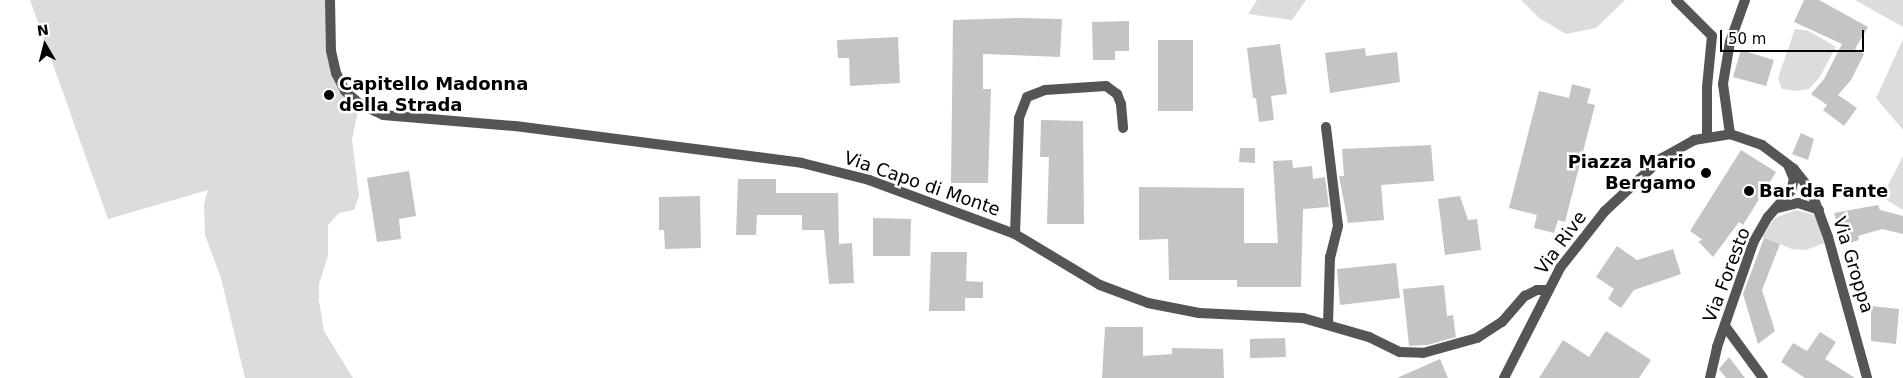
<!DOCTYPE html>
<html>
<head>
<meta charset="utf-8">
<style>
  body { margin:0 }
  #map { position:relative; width:1903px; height:378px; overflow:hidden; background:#fff; font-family:"DejaVu Sans",sans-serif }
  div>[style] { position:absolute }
  .green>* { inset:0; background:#dcdcdc }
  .building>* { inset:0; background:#c4c4c4 }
  .service>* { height:10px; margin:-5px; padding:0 5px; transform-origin:5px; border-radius:5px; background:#555 }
  .minor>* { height:10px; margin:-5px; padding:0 5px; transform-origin:5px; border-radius:5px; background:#555 }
  .dots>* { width:14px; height:14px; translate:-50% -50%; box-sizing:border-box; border:2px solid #fff; border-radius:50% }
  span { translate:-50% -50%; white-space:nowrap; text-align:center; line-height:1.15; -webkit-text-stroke:5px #fff; paint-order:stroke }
  .poi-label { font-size:18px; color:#000; font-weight:700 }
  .left { translate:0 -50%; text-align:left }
  .right { translate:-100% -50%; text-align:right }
  .street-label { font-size:18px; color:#000 }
  .north { position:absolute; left:20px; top:20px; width:50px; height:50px; -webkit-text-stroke:4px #fff; paint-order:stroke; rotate:352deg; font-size:14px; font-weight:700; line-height:20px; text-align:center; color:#000 }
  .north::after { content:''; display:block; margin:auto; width:18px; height:22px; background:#000; clip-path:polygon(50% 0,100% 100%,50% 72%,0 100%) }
  .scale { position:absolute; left:1720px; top:30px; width:144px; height:22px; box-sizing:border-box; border:2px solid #000; border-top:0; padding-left:6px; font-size:15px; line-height:18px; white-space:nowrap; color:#000; -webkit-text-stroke:4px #fff; paint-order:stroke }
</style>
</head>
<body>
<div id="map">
  <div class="green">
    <div style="clip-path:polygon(30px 0,331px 0,330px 37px,345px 96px,358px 111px,352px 139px,359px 196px,354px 210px,339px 213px,328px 225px,328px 256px,319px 284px,319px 300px,324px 331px,353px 378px,245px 378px,221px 278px,205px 235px,204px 204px,208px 190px,108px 219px)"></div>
    <div style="clip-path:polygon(1257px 0,1306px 0,1292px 20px,1248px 14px)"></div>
    <div style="clip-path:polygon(1521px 0,1625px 0,1596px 28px,1566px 34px,1539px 18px)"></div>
    <div style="clip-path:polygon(1855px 0,1903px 0,1903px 27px)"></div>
    <div style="clip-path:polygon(1795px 29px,1809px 31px,1836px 47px,1819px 78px,1809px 89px,1796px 91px,1782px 89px,1778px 78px)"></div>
    <div style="clip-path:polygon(1903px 39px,1903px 130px,1876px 98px)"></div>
    <div style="clip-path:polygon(1903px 156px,1903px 210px,1882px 197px)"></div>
    <div style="clip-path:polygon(1796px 210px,1814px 215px,1821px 227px,1824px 243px,1806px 250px,1792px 249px,1762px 237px,1775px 218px)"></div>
  </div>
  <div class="building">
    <div style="clip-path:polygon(1804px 0,1819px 0,1868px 27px,1855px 49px,1864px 54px,1851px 80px,1838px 95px,1857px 108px,1844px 126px,1823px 110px,1827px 105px,1811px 94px,1824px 79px,1842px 44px,1794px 22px)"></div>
    <div style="clip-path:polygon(1020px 18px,1062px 19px,1060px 57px,983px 54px,983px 89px,991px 89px,988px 183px,951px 183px,953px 20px)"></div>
    <div style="clip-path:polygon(1129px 21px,1129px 51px,1115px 51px,1115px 60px,1093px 60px,1092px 22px)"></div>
    <div style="clip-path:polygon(898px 37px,900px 83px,850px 86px,849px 58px,838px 58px,837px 40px)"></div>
    <div style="clip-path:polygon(1158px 40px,1193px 40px,1193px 111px,1158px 111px)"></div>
    <div style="clip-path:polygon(1280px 44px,1287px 94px,1271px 96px,1274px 120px,1259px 122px,1256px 98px,1253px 98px,1247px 48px)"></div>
    <div style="clip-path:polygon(1365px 48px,1366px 56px,1397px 52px,1400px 82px,1330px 93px,1325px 53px)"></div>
    <div style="clip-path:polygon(1741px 50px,1774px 60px,1766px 86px,1733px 77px)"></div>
    <div style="clip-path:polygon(1572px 84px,1591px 89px,1587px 103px,1595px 105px,1565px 222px,1558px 220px,1554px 233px,1534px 228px,1537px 215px,1509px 208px,1539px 91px,1569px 98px)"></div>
    <div style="clip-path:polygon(1041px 120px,1083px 121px,1084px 224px,1047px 224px,1049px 157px,1040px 157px)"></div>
    <div style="clip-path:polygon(1801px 133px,1814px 139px,1808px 160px,1792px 154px)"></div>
    <div style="clip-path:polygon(1431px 145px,1434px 181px,1381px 185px,1384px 220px,1348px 223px,1339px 176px,1344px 176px,1342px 149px)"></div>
    <div style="clip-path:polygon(1240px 148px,1255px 148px,1255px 163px,1239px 162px)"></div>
    <div style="clip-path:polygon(1741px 150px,1776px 172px,1743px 225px,1739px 222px,1713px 257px,1698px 241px,1703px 240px,1690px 231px)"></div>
    <div style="clip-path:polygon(1292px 160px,1293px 168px,1312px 166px,1313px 179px,1325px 177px,1329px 207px,1303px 209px,1301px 287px,1237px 287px,1237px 280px,1169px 280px,1168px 239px,1139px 240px,1139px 187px,1244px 188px,1244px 243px,1278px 243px,1273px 161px)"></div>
    <div style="clip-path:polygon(409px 171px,416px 216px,399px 219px,401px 239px,377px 242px,367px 178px)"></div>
    <div style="clip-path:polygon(738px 179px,776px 179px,776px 193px,838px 193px,839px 244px,852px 243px,854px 283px,829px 284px,824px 230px,802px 230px,802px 215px,757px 215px,756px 235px,736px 235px)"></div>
    <div style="clip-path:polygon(700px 196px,701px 248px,665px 249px,664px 230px,659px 230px,659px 197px)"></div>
    <div style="clip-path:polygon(1460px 196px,1468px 220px,1477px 219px,1481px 250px,1445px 255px,1438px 199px)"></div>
    <div style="clip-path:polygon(1878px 205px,1880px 210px,1903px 216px,1903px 234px,1882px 229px,1858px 236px,1859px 240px,1844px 245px,1834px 213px)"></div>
    <div style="clip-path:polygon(873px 218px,911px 219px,910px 256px,873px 256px)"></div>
    <div style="clip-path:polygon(1764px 238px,1780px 244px,1762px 290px,1775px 331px,1758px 344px,1743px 294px)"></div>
    <div style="clip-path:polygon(1617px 246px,1637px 260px,1673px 249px,1681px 274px,1634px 290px,1621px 308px,1608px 299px,1614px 289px,1596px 277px)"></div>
    <div style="clip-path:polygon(931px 252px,967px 252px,966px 281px,983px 282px,983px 298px,965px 298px,965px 311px,929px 311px)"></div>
    <div style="clip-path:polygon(1396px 263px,1400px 298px,1340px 305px,1337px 269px)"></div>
    <div style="clip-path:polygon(1444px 285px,1447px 316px,1453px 315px,1456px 337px,1427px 345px,1409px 346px,1403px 289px)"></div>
    <div style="clip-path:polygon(1871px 306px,1899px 309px,1896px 344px,1871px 341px)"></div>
    <div style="clip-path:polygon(1105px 327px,1143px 327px,1143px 356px,1172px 354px,1172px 348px,1223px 349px,1224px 378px,1102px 378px)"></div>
    <div style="clip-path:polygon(1606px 331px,1651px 360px,1639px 378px,1539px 378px,1563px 340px,1589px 357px)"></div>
    <div style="clip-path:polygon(1820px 332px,1836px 342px,1825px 359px,1855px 378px,1805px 378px,1781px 362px,1793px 343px,1807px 351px)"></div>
    <div style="clip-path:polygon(1285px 338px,1286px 357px,1250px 358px,1250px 339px)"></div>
    <div style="clip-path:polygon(1729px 357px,1745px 378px,1726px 378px,1719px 369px)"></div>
    <div style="clip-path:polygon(1440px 359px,1448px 378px,1397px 378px)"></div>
  </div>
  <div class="service">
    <div style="left:1725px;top:326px;width:64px;rotate:53.8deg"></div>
  </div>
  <div class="minor">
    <div style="left:330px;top:0;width:51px;rotate:88.9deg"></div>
    <div style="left:331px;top:51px;width:23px;rotate:77deg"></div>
    <div style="left:336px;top:73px;width:20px;rotate:63deg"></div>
    <div style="left:345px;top:91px;width:21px;rotate:41deg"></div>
    <div style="left:361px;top:105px;width:24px;rotate:24deg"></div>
    <div style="left:383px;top:115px;width:132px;rotate:4.8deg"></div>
    <div style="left:515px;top:126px;width:289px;rotate:7.3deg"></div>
    <div style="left:802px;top:163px;width:69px;rotate:14.2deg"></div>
    <div style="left:869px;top:180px;width:156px;rotate:20.3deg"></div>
    <div style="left:1015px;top:234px;width:99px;rotate:31deg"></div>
    <div style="left:1100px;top:285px;width:51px;rotate:20.6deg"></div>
    <div style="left:1148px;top:303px;width:52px;rotate:11.1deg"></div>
    <div style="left:1199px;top:313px;width:104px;rotate:2.8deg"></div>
    <div style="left:1303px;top:318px;width:69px;rotate:16.1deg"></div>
    <div style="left:1369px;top:337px;width:34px;rotate:26deg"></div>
    <div style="left:1400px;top:352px;width:23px;rotate:2deg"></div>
    <div style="left:1423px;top:353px;width:56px;rotate:-15.5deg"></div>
    <div style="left:1477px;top:338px;width:30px;rotate:-33deg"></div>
    <div style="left:1502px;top:322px;width:35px;rotate:-49deg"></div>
    <div style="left:1525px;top:296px;width:13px;rotate:-27deg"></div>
    <div style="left:1537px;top:290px;width:10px"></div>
    <div style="left:1676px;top:0;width:51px;rotate:45deg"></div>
    <div style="left:1712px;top:36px;width:51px;rotate:95.6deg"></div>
    <div style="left:1707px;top:87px;width:48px;rotate:90deg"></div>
    <div style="left:1745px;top:0;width:45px;rotate:109.7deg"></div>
    <div style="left:1730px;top:42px;width:43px;rotate:99.5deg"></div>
    <div style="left:1723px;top:84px;width:50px;rotate:82deg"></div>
    <div style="left:1730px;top:134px;width:34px;rotate:19deg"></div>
    <div style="left:1762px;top:145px;width:40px;rotate:37deg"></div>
    <div style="left:1794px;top:169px;width:28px;rotate:52deg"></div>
    <div style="left:1811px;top:191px;width:49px;rotate:69.7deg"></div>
    <div style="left:1828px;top:237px;width:146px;rotate:74.5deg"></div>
    <div style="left:1326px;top:127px;width:100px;rotate:83.1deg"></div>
    <div style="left:1338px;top:226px;width:32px;rotate:104deg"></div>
    <div style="left:1330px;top:257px;width:67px;rotate:91.7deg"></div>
    <div style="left:1778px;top:208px;width:21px;rotate:-14deg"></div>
    <div style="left:1798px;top:203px;width:22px;rotate:18deg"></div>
    <div style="left:1015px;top:234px;width:116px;rotate:-88deg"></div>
    <div style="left:1019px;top:118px;width:22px;rotate:-69deg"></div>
    <div style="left:1027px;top:97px;width:19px;rotate:-21deg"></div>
    <div style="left:1045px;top:90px;width:61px;rotate:-3.8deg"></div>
    <div style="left:1106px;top:86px;width:14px;rotate:36deg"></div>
    <div style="left:1117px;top:94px;width:11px;rotate:68deg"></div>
    <div style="left:1121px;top:104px;width:24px;rotate:85deg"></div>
    <div style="left:1504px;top:378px;width:123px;rotate:-63deg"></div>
    <div style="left:1560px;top:268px;width:73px;rotate:-51.7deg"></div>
    <div style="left:1605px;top:211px;width:78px;rotate:-42.9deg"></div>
    <div style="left:1662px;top:158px;width:37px;rotate:-29deg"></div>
    <div style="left:1694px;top:140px;width:36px;rotate:-9deg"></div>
    <div style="left:1710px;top:378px;width:32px;rotate:-77deg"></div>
    <div style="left:1717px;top:347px;width:112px;rotate:-70.8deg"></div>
    <div style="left:1754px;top:241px;width:28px;rotate:-60deg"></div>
    <div style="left:1768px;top:217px;width:35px;rotate:-49deg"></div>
    <div style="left:1791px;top:191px;width:12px;rotate:-76deg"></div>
    <div style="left:1794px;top:179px;width:13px;rotate:-113deg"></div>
  </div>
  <div class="dots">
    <div style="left:329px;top:95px;background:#000"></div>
    <div style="left:1706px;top:173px;background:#000"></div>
    <div style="left:1749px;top:191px;background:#000"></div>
  </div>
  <div class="poi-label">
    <span class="left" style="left:339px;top:95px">Capitello Madonna<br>della Strada</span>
    <span class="right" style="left:1696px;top:173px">Piazza Mario<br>Bergamo</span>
    <span class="left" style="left:1759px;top:191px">Bar da Fante</span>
  </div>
  <div class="street-label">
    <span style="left:922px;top:184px;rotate:19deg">Via Capo di Monte</span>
    <span style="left:1561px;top:243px;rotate:-54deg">Via Rive</span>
    <span style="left:1853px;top:265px;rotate:73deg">Via Groppa</span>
    <span style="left:1727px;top:275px;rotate:-69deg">Via Foresto</span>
  </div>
  <div class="north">N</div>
  <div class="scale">50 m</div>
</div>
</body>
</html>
